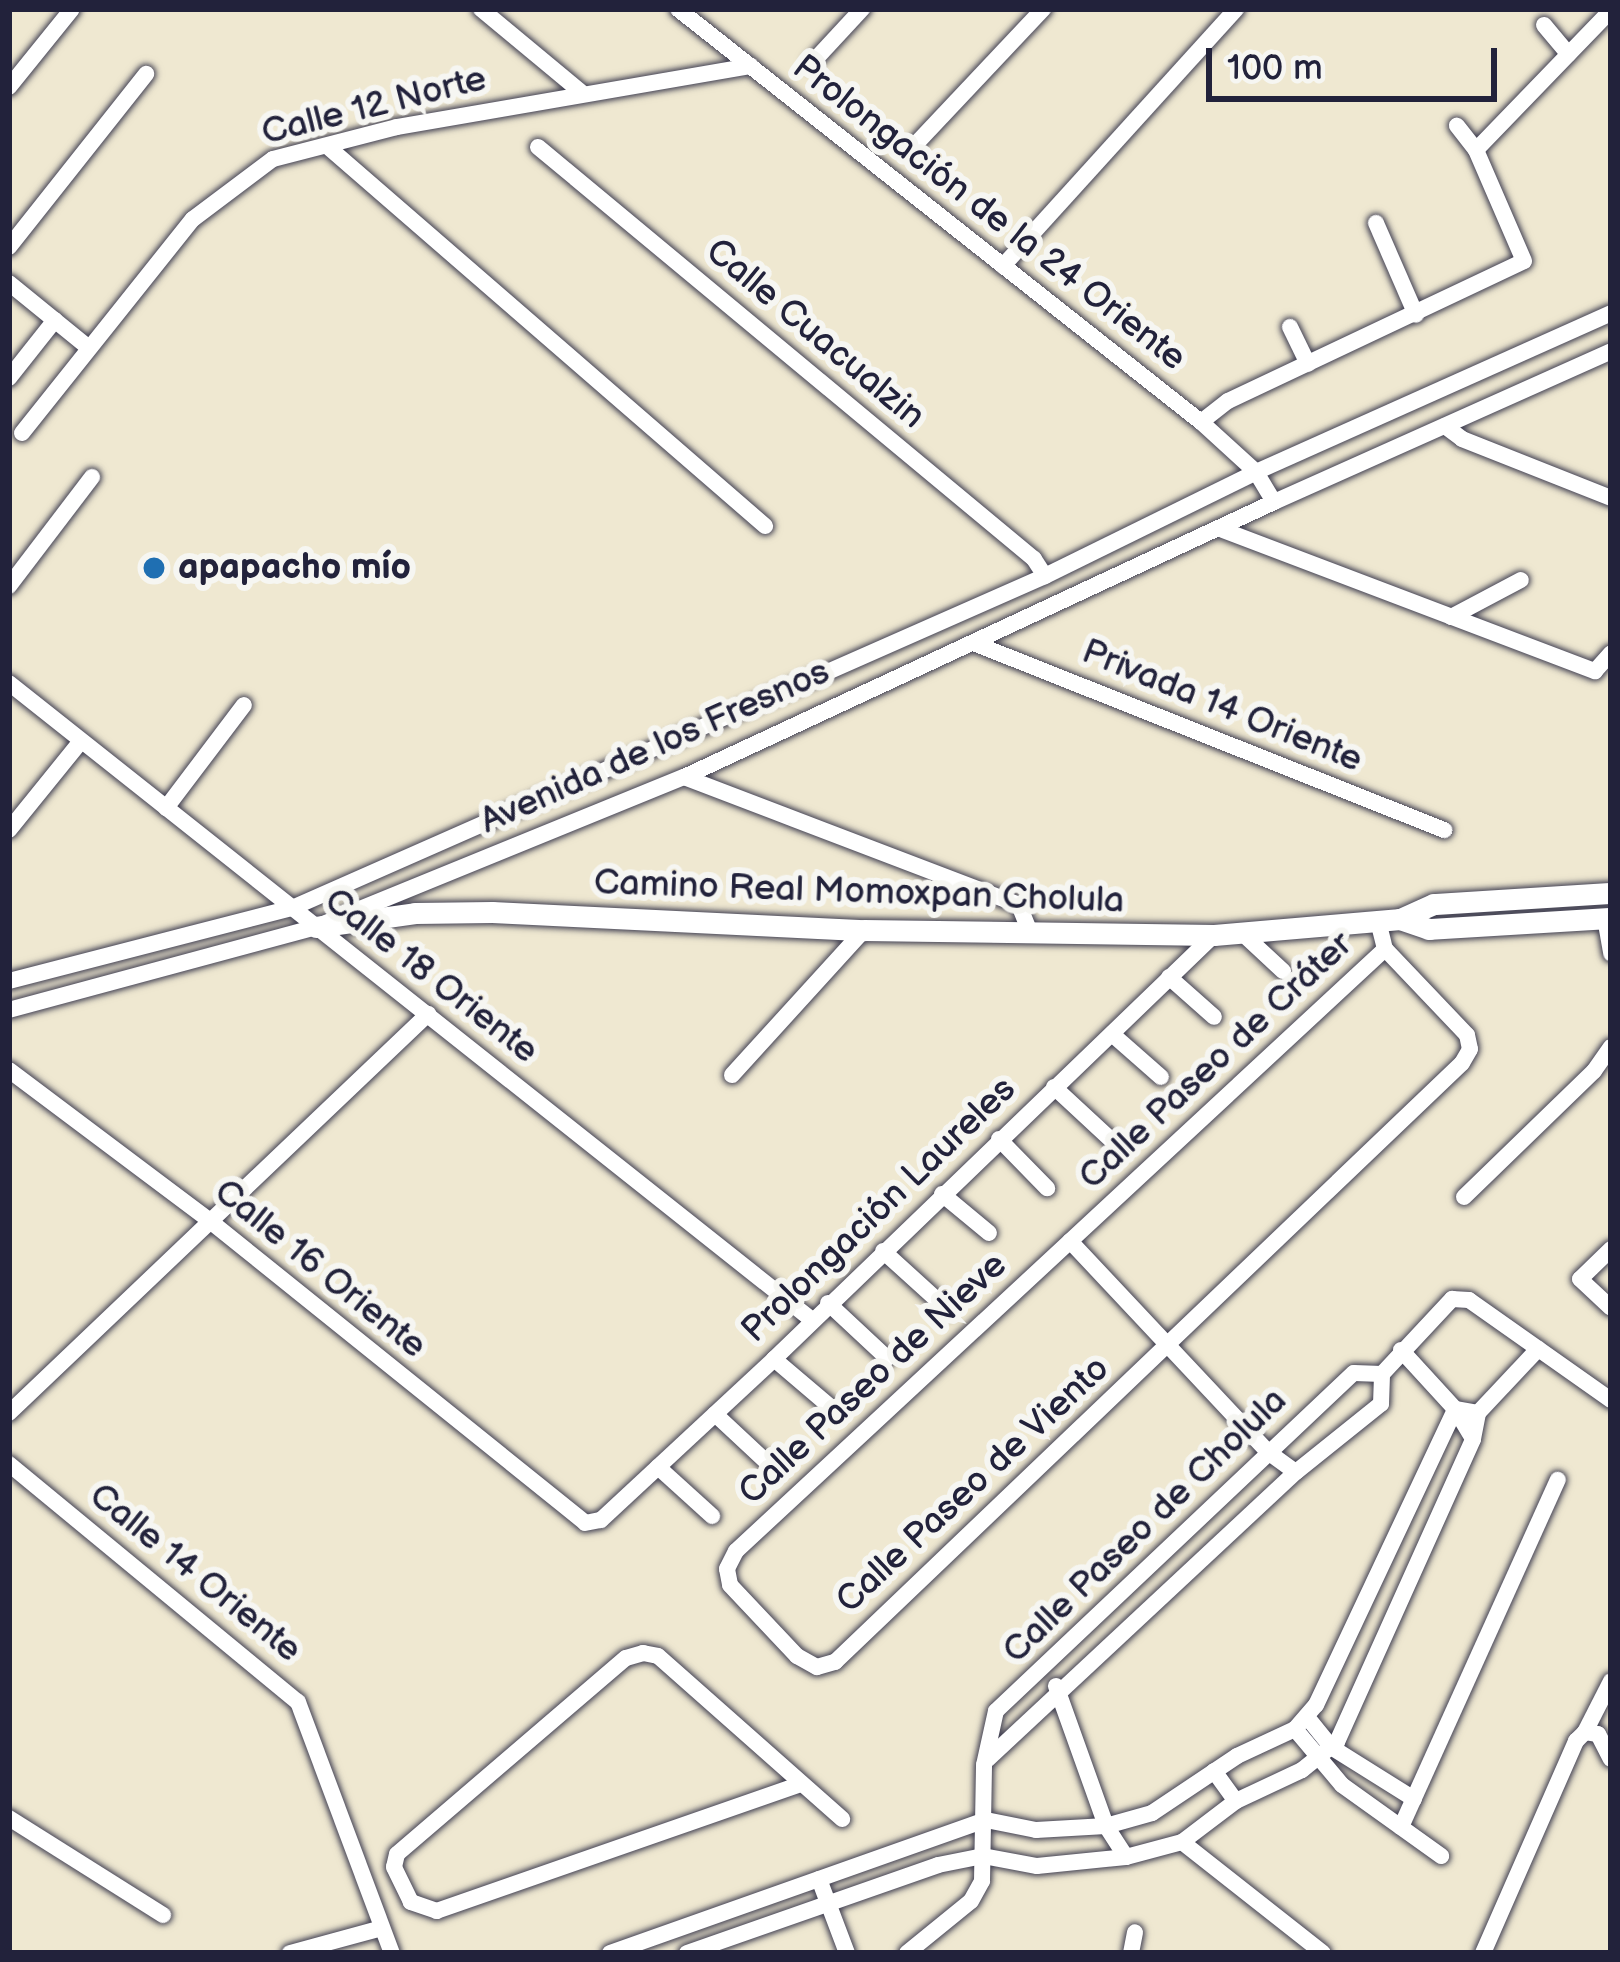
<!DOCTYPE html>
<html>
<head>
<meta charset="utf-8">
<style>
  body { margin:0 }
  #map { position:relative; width:1620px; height:1962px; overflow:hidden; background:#efe8d1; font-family:"Balsamiq Sans",sans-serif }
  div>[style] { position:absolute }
  .roads { filter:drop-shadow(0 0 3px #414052) drop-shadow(0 0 3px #414052) }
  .minor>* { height:16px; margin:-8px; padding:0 8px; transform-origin:8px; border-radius:8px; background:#fff }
  .tertiary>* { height:21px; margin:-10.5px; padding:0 10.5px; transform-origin:10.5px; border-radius:10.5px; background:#fff }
  .dots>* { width:33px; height:33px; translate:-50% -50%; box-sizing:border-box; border:6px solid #f6f6f2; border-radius:50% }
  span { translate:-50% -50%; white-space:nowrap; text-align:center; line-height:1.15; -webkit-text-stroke:12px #f6f6f2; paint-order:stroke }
  .street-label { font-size:36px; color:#22223b }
  .poi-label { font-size:36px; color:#22223b; font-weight:700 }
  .left { translate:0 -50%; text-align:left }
  .frame { position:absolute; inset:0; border:12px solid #22223b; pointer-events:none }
  .scale { position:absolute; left:1206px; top:48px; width:291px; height:54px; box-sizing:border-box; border:6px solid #22223b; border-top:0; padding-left:15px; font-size:36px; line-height:42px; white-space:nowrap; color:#22223b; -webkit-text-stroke:9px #f6f6f2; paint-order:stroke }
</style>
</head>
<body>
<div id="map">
  <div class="roads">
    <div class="minor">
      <div style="left:481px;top:9px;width:130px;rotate:39.7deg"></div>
      <div style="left:1544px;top:25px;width:38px;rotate:50deg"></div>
      <div style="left:812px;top:63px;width:74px;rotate:-47.2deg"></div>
      <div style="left:9px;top:87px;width:100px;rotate:-51.1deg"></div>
      <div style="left:915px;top:145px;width:187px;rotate:-46.7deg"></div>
      <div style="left:327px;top:146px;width:580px;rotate:40.94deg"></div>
      <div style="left:538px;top:147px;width:645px;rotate:39.71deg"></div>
      <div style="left:1034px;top:559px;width:20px;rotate:57deg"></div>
      <div style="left:1476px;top:150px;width:194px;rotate:-46deg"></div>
      <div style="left:1376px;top:223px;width:100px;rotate:66.5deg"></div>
      <div style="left:9px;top:247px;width:221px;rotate:-51.6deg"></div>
      <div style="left:1003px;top:266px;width:347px;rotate:-47.8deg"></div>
      <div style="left:9px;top:283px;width:103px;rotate:39.1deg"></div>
      <div style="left:1290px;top:327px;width:41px;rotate:64.1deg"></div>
      <div style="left:9px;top:378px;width:74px;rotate:-51.6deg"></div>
      <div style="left:1201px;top:422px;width:34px;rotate:-38deg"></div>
      <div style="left:1228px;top:401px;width:327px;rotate:-25.3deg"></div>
      <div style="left:1524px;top:261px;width:121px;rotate:-113.4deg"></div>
      <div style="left:1476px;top:150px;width:31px;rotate:-128deg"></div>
      <div style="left:1445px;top:426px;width:21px;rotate:37deg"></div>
      <div style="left:1462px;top:439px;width:160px;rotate:21.6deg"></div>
      <div style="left:22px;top:433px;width:274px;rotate:-51.4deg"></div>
      <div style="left:193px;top:219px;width:100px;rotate:-36.9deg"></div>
      <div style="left:273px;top:159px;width:128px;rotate:-14.5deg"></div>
      <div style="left:397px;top:127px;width:359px;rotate:-9.8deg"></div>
      <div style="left:1274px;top:502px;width:369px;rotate:-24.1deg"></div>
      <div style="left:1223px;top:530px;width:398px;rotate:20.8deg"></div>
      <div style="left:1595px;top:671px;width:24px;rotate:-48deg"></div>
      <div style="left:9px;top:586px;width:137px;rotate:-52.7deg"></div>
      <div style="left:1451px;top:617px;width:79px;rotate:-27.9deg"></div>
      <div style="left:976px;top:644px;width:504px;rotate:21.67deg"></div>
      <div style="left:9px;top:683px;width:1025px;rotate:38.42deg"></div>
      <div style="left:684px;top:777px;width:359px;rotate:20.9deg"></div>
      <div style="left:1019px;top:905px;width:29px;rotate:68deg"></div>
      <div style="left:166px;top:808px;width:129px;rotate:-52.9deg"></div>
      <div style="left:9px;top:830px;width:114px;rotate:-51deg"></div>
      <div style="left:1605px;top:918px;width:36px;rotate:80deg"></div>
      <div style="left:1378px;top:921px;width:29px;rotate:76deg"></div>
      <div style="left:1385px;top:949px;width:885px;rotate:137.15deg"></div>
      <div style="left:736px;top:1551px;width:20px;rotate:117deg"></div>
      <div style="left:727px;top:1569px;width:16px;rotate:79deg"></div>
      <div style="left:730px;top:1585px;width:98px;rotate:46.7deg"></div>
      <div style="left:797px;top:1656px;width:23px;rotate:29deg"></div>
      <div style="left:817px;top:1667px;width:19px;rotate:-16deg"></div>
      <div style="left:835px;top:1662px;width:867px;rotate:-43.69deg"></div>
      <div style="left:1462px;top:1063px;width:16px;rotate:-60deg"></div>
      <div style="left:1470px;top:1049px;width:14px;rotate:-102deg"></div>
      <div style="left:1467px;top:1035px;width:119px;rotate:-133.6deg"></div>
      <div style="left:1242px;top:933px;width:56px;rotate:42.8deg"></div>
      <div style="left:1169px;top:977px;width:60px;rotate:41.6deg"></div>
      <div style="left:9px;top:981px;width:292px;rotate:-14.5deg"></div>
      <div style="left:292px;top:908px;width:823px;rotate:-23.79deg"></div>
      <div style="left:1045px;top:576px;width:235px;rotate:-26.2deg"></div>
      <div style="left:1256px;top:472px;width:389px;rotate:-24.1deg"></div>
      <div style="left:9px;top:1010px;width:318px;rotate:-15.1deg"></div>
      <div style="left:316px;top:927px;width:397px;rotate:-22.2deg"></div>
      <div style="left:684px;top:777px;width:651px;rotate:-24.99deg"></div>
      <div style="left:1274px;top:502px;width:35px;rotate:-121deg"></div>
      <div style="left:1256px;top:472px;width:74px;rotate:-137.7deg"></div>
      <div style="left:1201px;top:422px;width:666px;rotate:-141.7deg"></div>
      <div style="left:1112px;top:1034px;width:65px;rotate:41.3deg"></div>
      <div style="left:9px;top:1070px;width:251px;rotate:36.9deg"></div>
      <div style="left:210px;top:1221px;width:481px;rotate:38.8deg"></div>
      <div style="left:585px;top:1523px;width:16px;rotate:-11deg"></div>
      <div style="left:601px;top:1520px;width:236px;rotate:-42.9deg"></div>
      <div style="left:774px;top:1359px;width:611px;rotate:-43.94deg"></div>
      <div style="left:732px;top:1075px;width:196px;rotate:-47.7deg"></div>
      <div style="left:1054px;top:1087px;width:91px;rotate:42.8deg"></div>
      <div style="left:999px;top:1139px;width:69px;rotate:45.6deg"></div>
      <div style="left:942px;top:1194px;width:61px;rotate:39.7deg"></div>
      <div style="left:1464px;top:1197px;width:181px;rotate:-44.1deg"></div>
      <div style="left:1594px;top:1071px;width:29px;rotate:-55deg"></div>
      <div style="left:1070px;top:1241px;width:289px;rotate:46.8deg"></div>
      <div style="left:1268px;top:1452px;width:34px;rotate:36deg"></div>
      <div style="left:1611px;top:1249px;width:43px;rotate:135.9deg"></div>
      <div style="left:1580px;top:1279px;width:42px;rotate:43.1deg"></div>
      <div style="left:883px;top:1251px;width:88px;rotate:42.2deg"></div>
      <div style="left:828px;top:1303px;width:81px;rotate:43deg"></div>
      <div style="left:1401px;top:1350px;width:80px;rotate:47.5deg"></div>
      <div style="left:1455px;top:1409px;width:35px;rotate:59deg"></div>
      <div style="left:774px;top:1359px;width:79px;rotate:40.4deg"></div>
      <div style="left:9px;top:1413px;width:579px;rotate:-43.6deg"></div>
      <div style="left:715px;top:1414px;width:81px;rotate:43deg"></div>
      <div style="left:9px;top:1464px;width:374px;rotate:39.5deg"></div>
      <div style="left:298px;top:1702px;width:268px;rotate:69.5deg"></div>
      <div style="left:658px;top:1467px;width:73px;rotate:42.2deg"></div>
      <div style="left:1056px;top:1686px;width:149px;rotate:70.3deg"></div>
      <div style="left:1106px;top:1826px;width:37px;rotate:57deg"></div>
      <div style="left:1307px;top:1717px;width:38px;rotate:51deg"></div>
      <div style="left:1331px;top:1747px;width:98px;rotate:32.1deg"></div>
      <div style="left:1295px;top:1729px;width:73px;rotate:50deg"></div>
      <div style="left:1342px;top:1785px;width:122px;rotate:35.6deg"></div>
      <div style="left:1585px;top:1732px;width:57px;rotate:-63deg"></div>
      <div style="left:988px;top:1759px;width:421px;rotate:-43deg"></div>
      <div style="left:1296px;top:1472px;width:109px;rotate:-38.7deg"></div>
      <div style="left:1381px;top:1404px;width:30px;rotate:-88deg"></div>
      <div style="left:1382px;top:1374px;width:103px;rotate:-47deg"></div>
      <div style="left:1452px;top:1299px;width:17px;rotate:3deg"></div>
      <div style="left:1469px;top:1300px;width:174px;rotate:35.2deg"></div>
      <div style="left:1214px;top:1771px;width:37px;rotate:54deg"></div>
      <div style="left:801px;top:1784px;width:386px;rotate:160.8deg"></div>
      <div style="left:437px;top:1911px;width:28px;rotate:-161deg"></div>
      <div style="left:411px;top:1902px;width:39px;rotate:-116deg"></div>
      <div style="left:394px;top:1867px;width:13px;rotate:-77deg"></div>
      <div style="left:397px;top:1854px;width:301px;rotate:-40.6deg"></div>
      <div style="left:626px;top:1658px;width:18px;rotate:-16deg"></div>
      <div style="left:643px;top:1653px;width:15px;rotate:11deg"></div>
      <div style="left:658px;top:1656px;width:246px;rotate:41.5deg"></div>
      <div style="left:9px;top:1818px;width:182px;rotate:32.2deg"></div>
      <div style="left:1401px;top:1827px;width:381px;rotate:-65.7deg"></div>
      <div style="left:1182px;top:1842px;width:179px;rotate:38.2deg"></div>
      <div style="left:819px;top:1879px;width:79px;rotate:69.3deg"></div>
      <div style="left:290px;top:1953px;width:95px;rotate:-15.2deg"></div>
      <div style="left:610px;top:1953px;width:399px;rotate:-19.5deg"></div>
      <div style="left:986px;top:1820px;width:51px;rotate:11.3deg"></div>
      <div style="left:1036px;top:1830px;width:70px;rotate:-3.3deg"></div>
      <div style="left:1106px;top:1826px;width:48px;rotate:-15.8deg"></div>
      <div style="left:1152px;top:1813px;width:102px;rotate:-33.8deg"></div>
      <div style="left:1237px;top:1756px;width:64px;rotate:-25deg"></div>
      <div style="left:1295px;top:1729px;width:32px;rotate:-49deg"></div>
      <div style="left:1316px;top:1705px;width:327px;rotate:-64.8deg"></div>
      <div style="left:1455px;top:1409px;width:23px;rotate:10deg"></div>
      <div style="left:687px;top:1953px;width:266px;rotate:-19.3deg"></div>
      <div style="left:938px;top:1865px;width:46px;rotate:-11.3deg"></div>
      <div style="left:983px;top:1856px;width:55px;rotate:10.5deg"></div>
      <div style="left:1037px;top:1866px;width:89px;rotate:-5.8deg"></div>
      <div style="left:1126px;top:1857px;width:58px;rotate:-15deg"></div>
      <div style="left:1182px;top:1842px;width:68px;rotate:-37.2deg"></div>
      <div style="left:1236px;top:1801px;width:73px;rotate:-25.2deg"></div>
      <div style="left:1302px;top:1770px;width:45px;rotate:-38.7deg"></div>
      <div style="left:1337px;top:1742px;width:332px;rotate:-65.8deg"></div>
      <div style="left:1473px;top:1439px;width:26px;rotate:-79deg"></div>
      <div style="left:1478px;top:1413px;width:88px;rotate:-46.8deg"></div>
      <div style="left:907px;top:1953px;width:82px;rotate:-39.1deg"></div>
      <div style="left:971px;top:1901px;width:23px;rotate:-61deg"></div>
      <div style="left:982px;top:1881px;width:116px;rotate:-89deg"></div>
      <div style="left:984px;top:1765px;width:55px;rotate:-77.5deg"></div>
      <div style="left:996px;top:1711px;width:492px;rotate:-43.4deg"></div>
      <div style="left:1354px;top:1373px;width:28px;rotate:2deg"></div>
      <div style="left:1131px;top:1953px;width:21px;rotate:-79deg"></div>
      <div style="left:1483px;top:1953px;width:232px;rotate:-66.3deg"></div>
      <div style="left:1576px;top:1741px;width:13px;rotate:-45deg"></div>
      <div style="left:1585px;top:1732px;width:13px;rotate:9deg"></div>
      <div style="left:1598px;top:1734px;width:28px;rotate:63deg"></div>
    </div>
    <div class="tertiary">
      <div style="left:1400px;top:919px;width:31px;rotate:19deg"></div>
      <div style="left:1429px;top:929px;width:182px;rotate:-3.5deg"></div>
      <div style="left:316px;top:927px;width:100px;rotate:-8deg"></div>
      <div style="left:415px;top:913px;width:77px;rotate:-0.7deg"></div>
      <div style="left:492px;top:912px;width:372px;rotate:2.8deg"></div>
      <div style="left:864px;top:930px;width:350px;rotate:0.8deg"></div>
      <div style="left:1214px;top:935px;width:187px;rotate:-4.9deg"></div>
      <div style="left:1400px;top:919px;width:37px;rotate:-24deg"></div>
      <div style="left:1434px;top:904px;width:177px;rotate:-3.6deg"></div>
    </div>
  </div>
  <div class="dots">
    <div style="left:154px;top:568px;background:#1f6fb2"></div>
  </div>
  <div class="street-label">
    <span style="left:374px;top:106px;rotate:-14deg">Calle 12 Norte</span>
    <span style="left:989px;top:213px;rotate:38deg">Prolongación de la 24 Oriente</span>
    <span style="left:815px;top:334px;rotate:40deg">Calle Cuacualzin</span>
    <span style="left:1222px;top:706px;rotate:22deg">Privada 14 Oriente</span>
    <span style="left:655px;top:747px;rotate:-24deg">Avenida de los Fresnos</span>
    <span style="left:859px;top:892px;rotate:2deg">Camino Real Momoxpan Cholula</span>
    <span style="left:431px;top:976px;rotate:38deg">Calle 18 Oriente</span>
    <span style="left:1216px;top:1061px;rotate:-43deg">Calle Paseo de Cráter</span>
    <span style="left:879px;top:1210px;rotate:-44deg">Prolongación Laureles</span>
    <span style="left:320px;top:1269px;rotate:39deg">Calle 16 Oriente</span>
    <span style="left:873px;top:1379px;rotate:-43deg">Calle Paseo de Nieve</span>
    <span style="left:973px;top:1485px;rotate:-43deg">Calle Paseo de Viento</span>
    <span style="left:1145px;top:1526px;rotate:-44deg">Calle Paseo de Cholula</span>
    <span style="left:195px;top:1573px;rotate:39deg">Calle 14 Oriente</span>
  </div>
  <div class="poi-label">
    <span class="left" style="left:178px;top:568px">apapacho mío</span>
  </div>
  <div class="frame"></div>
  <div class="scale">100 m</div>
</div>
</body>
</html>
